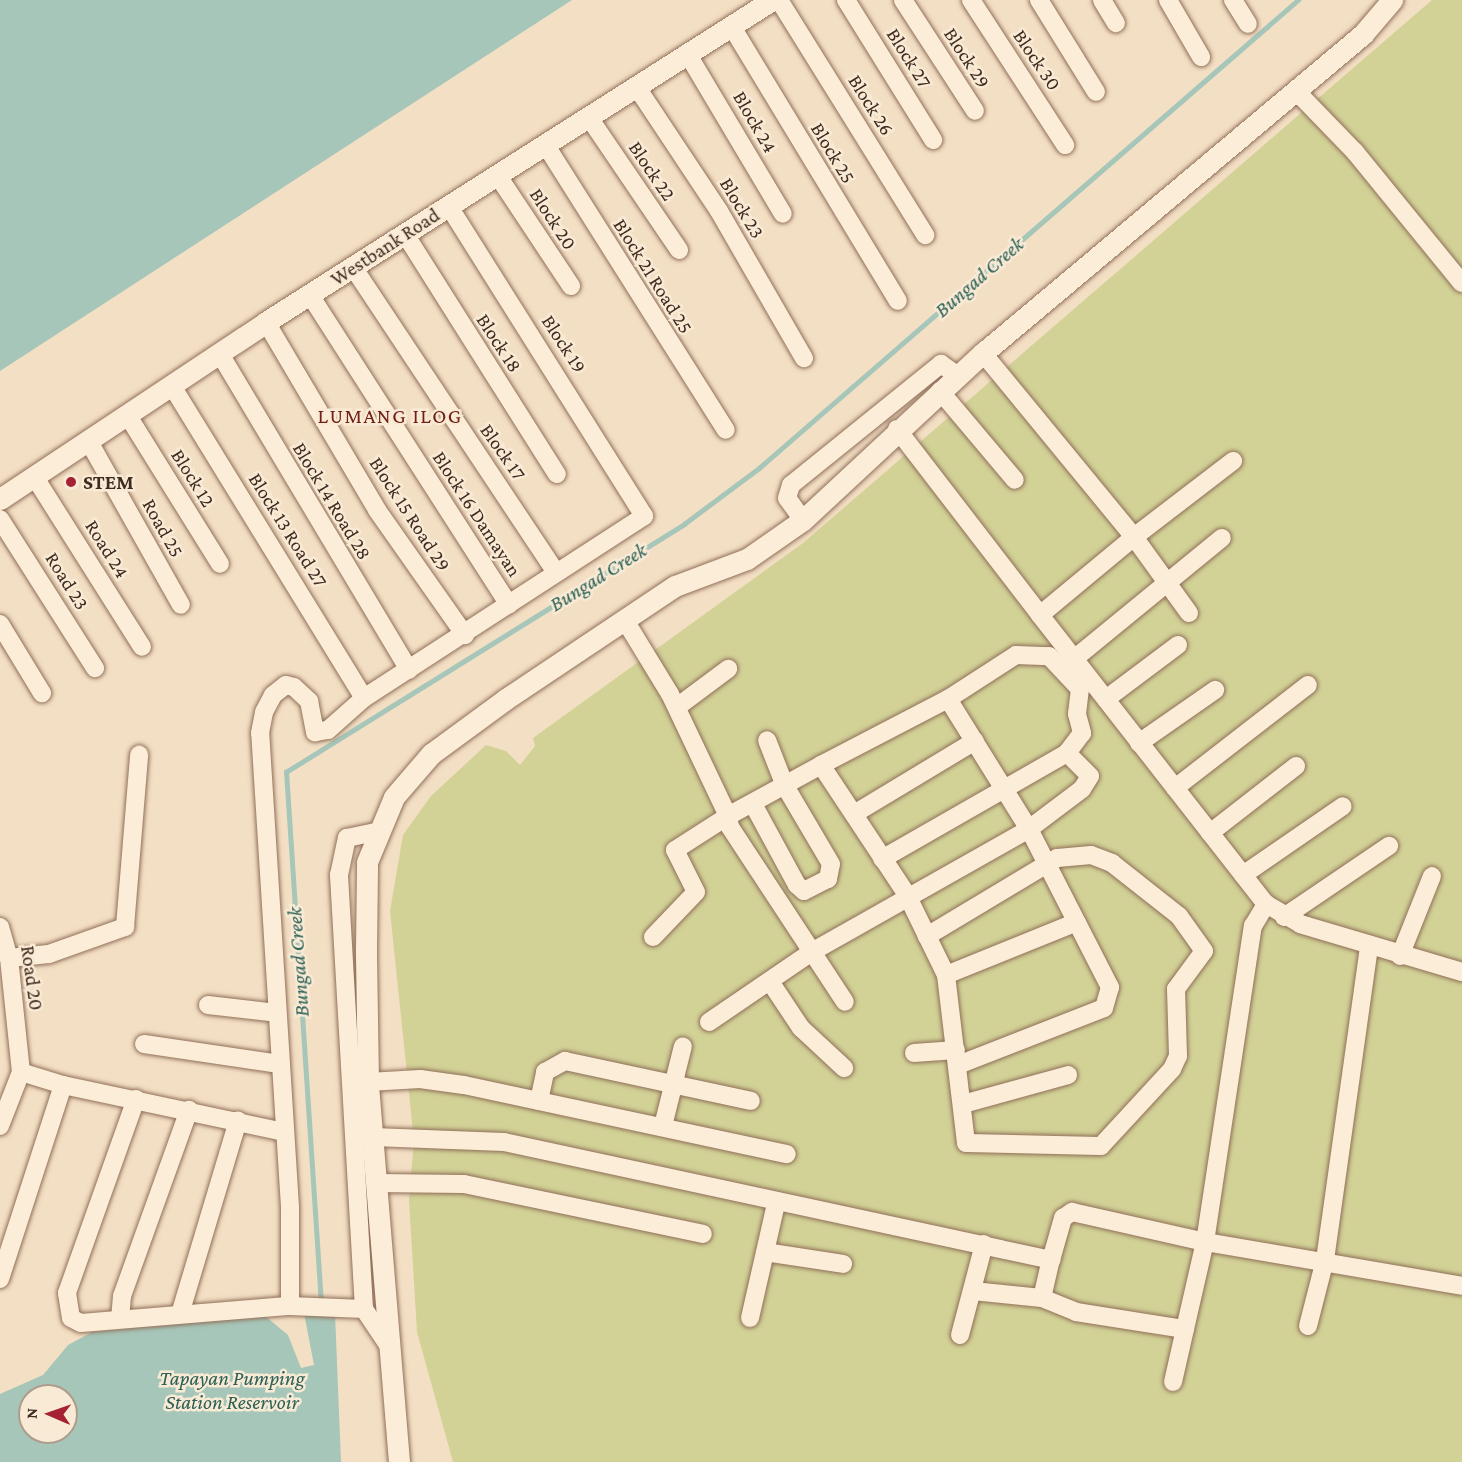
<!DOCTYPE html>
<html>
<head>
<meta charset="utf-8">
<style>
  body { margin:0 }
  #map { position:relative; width:1462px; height:1462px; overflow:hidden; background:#f3dfc4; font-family:"Crimson Pro",serif }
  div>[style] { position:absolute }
  .green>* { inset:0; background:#d2d297 }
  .water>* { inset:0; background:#a6c6b9 }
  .stream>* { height:4.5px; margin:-2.25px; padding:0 2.25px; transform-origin:2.25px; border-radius:2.25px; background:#a6c6b9 }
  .roads { filter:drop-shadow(0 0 2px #906f58) drop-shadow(0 0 2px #906f58) }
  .minor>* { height:18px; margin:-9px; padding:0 9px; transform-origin:9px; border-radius:9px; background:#fcedd9 }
  .tertiary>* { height:21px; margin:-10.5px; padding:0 10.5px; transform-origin:10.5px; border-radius:10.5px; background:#fcedd9 }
  .dots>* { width:16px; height:16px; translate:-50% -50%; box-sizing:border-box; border:3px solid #f9ead5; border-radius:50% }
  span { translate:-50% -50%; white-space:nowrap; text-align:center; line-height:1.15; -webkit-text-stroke:5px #f9ead5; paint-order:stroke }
  .street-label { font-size:20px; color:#3e2a1e }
  .poi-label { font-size:20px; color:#3e2a1e; font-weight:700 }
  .left { translate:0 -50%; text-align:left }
  .water-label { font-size:21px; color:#2b6056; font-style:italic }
  .neighbourhood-label { font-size:21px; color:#702018; letter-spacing:1.5px }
  .north { position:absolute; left:18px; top:1384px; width:60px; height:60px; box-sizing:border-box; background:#f9ead5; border:2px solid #ae9d8c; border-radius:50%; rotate:272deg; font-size:16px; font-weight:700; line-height:24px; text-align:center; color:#3e2a1e }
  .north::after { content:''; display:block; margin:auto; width:21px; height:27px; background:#a52232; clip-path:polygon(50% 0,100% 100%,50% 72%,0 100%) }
</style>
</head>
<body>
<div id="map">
  <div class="green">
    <div style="clip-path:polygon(1432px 0,1462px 0,1462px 1462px,453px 1462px,417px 1332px,409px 1200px,414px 1141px,390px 911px,403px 835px,431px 796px,486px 745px,506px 751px,520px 765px,535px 746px,533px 738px,803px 543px)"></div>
  </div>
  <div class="water">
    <div style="clip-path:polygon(0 0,572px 0,0 371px)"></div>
    <div style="clip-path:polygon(evenodd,304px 1313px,335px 1313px,341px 1462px,0 1462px,0 1394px,43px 1375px,68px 1345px,92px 1332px,264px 1315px,288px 1335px,301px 1368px,314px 1365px,304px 1313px,30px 1396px,66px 1396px,66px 1432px,30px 1432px,30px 1396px)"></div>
  </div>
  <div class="stream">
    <div style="left:321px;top:1304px;width:533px;rotate:-93.76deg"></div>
    <div style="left:286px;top:772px;width:469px;rotate:-31.9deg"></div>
    <div style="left:684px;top:524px;width:94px;rotate:-36.7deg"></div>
    <div style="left:759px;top:468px;width:714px;rotate:-40.97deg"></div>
  </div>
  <div class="roads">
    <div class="minor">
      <div style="left:779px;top:0;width:277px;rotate:58.1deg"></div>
      <div style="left:846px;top:0;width:165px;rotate:58.1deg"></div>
      <div style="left:903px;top:0;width:132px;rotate:57deg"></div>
      <div style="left:971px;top:0;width:173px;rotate:57deg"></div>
      <div style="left:1039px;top:0;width:108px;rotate:58.2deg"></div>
      <div style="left:1102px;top:0;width:27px;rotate:59deg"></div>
      <div style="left:1168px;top:0;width:66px;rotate:59.9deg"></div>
      <div style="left:1233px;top:0;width:28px;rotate:58deg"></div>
      <div style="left:732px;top:27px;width:320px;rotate:58.8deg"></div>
      <div style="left:687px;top:53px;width:187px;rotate:59.2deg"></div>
      <div style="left:636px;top:86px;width:150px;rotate:56.4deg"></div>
      <div style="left:719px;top:211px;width:170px;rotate:60deg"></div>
      <div style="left:1296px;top:91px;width:85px;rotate:46deg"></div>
      <div style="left:1355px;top:152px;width:169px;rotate:50.8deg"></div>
      <div style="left:588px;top:116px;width:162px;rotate:55.8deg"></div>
      <div style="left:545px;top:144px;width:338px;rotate:57.7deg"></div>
      <div style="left:498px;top:176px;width:132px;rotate:56.4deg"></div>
      <div style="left:405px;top:234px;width:284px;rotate:57.7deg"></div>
      <div style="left:353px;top:267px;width:366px;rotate:56.4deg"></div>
      <div style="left:310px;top:295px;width:368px;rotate:57.3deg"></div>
      <div style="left:266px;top:322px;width:218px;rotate:59.4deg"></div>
      <div style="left:377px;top:510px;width:153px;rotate:54.9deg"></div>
      <div style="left:220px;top:354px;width:368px;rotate:59.1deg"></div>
      <div style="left:172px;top:386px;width:366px;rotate:58.4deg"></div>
      <div style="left:940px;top:391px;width:116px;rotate:49.9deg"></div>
      <div style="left:128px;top:416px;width:174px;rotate:58.1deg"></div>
      <div style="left:897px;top:429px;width:235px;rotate:52.4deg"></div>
      <div style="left:1040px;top:615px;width:122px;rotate:-39.7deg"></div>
      <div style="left:1134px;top:537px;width:238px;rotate:-129.4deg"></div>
      <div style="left:88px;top:440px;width:189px;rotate:60.6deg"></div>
      <div style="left:34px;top:476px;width:202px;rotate:57.7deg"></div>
      <div style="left:0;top:519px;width:177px;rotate:57.5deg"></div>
      <div style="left:803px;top:520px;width:27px;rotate:-126deg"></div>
      <div style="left:787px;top:498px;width:14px;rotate:-73deg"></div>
      <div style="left:791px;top:485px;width:193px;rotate:-38.9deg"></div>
      <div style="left:941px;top:364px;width:21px;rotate:35deg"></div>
      <div style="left:1189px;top:613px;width:94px;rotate:-125.9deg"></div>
      <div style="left:1134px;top:537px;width:125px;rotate:-37.5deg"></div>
      <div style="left:1040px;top:615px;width:367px;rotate:52deg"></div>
      <div style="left:1266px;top:904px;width:39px;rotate:30deg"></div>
      <div style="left:1300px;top:924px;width:169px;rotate:16.5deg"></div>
      <div style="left:626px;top:622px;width:84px;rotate:58.6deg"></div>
      <div style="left:670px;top:694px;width:135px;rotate:64.6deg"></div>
      <div style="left:728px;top:816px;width:106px;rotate:-28.7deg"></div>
      <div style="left:821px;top:765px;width:156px;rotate:56.5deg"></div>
      <div style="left:907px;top:895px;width:89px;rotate:64deg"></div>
      <div style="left:946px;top:975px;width:169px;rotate:83.2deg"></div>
      <div style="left:966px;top:1143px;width:135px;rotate:1.3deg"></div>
      <div style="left:1101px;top:1146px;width:105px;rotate:-47.3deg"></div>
      <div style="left:1172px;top:1069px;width:14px;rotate:-65deg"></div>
      <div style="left:1178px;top:1056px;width:67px;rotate:-91.7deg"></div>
      <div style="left:1176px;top:989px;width:47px;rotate:-53.6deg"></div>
      <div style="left:1204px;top:951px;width:43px;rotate:-125.5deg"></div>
      <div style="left:1179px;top:916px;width:85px;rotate:-141.7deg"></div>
      <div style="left:1112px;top:863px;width:22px;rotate:-159deg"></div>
      <div style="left:1091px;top:855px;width:34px;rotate:175deg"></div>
      <div style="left:1057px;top:858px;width:152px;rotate:149deg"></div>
      <div style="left:0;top:624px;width:81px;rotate:58.7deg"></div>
      <div style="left:1074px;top:659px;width:191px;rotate:-39.3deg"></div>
      <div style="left:948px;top:699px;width:153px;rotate:58.1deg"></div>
      <div style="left:1029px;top:829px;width:178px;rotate:62.9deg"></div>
      <div style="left:1110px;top:987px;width:22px;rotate:106deg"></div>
      <div style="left:1104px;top:1008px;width:157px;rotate:158.7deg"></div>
      <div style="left:1106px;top:699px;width:90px;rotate:-36.9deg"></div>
      <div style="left:677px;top:707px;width:64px;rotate:-36.7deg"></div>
      <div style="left:1139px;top:743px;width:93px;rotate:-34.9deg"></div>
      <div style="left:821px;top:765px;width:143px;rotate:-27.5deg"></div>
      <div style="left:948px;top:699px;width:81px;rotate:-32.9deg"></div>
      <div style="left:1016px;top:655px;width:33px;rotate:2deg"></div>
      <div style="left:1049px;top:656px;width:45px;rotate:46.8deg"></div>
      <div style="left:1080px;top:689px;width:25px;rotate:97deg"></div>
      <div style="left:1077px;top:714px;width:20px;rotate:75deg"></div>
      <div style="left:1082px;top:733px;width:25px;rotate:127deg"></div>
      <div style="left:1067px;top:753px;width:213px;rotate:150.2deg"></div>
      <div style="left:1175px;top:788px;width:168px;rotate:-37.8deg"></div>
      <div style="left:753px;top:804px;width:92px;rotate:61.5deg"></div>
      <div style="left:797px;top:885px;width:9px;rotate:41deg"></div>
      <div style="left:804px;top:891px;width:27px;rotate:-27deg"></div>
      <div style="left:828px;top:879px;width:15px;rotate:-79deg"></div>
      <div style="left:831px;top:864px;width:91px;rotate:-120.5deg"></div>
      <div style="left:785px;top:786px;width:49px;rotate:-111.4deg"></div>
      <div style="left:854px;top:814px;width:141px;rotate:-31.1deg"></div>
      <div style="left:1210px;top:833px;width:109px;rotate:-37.9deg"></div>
      <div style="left:1243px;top:875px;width:121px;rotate:-34.6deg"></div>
      <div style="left:1284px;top:917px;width:127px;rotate:-34.1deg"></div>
      <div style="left:0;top:927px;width:32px;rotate:74deg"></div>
      <div style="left:9px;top:958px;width:115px;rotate:84deg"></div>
      <div style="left:21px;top:1072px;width:58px;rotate:111.3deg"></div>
      <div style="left:653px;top:937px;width:62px;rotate:-46.3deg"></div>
      <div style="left:696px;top:892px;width:47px;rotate:-116.6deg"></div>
      <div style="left:675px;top:850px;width:63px;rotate:-32.7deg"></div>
      <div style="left:728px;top:816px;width:11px;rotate:80deg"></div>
      <div style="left:730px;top:827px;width:209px;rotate:56.7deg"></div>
      <div style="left:1400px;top:956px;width:86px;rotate:-68.2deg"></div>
      <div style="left:9px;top:958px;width:40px;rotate:-5.7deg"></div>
      <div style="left:49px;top:954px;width:81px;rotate:-19.6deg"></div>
      <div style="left:125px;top:927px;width:173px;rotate:-85.3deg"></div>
      <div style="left:946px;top:975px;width:141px;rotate:-22deg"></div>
      <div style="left:771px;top:983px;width:54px;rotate:56.3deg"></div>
      <div style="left:801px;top:1028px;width:59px;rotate:42.9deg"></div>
      <div style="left:208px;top:1005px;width:69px;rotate:6.6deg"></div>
      <div style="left:709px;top:1022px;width:122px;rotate:-34.3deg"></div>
      <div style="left:810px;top:953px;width:252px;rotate:-29.5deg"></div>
      <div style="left:1029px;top:829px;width:66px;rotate:-37deg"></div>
      <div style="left:1082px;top:789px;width:15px;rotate:-58deg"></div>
      <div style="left:1090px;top:776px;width:33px;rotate:-135deg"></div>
      <div style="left:144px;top:1044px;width:137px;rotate:8.4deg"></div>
      <div style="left:914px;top:1053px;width:42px;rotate:-4.1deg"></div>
      <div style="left:368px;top:1082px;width:52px;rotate:-3.3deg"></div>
      <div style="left:420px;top:1079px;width:44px;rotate:7.8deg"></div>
      <div style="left:464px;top:1085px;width:330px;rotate:12.1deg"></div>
      <div style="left:63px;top:1085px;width:226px;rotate:12deg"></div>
      <div style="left:136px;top:1099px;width:206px;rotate:109.6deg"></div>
      <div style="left:67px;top:1293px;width:25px;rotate:81deg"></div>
      <div style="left:71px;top:1318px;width:11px;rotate:27deg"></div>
      <div style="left:81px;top:1323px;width:210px;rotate:-4.7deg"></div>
      <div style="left:290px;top:1306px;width:74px;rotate:2.3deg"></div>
      <div style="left:364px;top:1309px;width:47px;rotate:56.3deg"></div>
      <div style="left:539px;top:1101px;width:30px;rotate:-78deg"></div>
      <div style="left:545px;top:1072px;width:23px;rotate:-29deg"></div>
      <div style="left:565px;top:1061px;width:190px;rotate:12.1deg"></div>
      <div style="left:963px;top:1104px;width:109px;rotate:-15.4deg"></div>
      <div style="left:663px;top:1126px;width:82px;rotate:-76deg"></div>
      <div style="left:373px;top:1137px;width:131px;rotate:2.2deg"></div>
      <div style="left:504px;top:1142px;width:560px;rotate:12.17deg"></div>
      <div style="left:1051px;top:1260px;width:44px;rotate:-74.1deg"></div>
      <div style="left:1063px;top:1218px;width:11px;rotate:-34deg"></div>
      <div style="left:1072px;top:1212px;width:136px;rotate:12.7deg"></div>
      <div style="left:1205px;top:1242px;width:261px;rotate:9.7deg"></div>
      <div style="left:376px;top:1183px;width:88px;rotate:0.7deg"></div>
      <div style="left:464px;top:1184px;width:244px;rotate:11.8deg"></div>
      <div style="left:765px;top:1252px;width:79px;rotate:8.7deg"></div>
      <div style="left:0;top:1279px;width:204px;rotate:-72deg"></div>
      <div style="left:63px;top:1085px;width:44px;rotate:-162.8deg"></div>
      <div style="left:973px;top:1291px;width:69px;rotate:5.8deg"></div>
      <div style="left:1042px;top:1298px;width:37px;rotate:22deg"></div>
      <div style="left:1076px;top:1312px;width:110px;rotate:8.9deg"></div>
      <div style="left:1185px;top:1329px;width:89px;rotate:-77.1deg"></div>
      <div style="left:1205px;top:1242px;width:320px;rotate:-81.4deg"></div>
      <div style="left:1253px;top:926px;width:26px;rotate:-59deg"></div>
      <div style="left:1042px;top:1298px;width:39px;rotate:-77deg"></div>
      <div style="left:290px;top:1306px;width:99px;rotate:-90deg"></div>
      <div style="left:290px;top:1207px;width:475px;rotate:-93.6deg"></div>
      <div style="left:260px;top:733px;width:21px;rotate:-79deg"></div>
      <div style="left:264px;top:712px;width:19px;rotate:-62deg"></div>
      <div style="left:273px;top:695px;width:16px;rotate:-38deg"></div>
      <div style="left:286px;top:685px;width:8px;rotate:14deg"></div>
      <div style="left:294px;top:687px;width:21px;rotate:43deg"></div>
      <div style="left:309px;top:701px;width:32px;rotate:79deg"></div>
      <div style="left:315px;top:732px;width:13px;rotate:-9deg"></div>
      <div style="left:328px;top:730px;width:48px;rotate:-41.6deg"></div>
      <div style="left:364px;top:698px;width:334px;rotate:-33deg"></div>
      <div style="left:644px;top:516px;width:366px;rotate:-122.2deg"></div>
      <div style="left:364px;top:1309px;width:435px;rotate:-93.3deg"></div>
      <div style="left:339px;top:875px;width:38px;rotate:-78deg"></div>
      <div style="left:347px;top:838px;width:29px;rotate:-12deg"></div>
      <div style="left:180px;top:1314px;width:202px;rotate:-73.3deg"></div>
      <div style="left:750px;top:1318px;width:117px;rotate:-77.2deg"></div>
      <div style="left:120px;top:1319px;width:23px;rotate:-85deg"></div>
      <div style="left:122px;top:1296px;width:198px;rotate:-70.2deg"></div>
      <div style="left:1308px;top:1326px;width:68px;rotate:-75.6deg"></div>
      <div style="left:1325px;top:1260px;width:315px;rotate:-82deg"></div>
      <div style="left:960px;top:1335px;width:94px;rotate:-75.2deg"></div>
      <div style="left:1173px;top:1382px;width:54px;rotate:-77.2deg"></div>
    </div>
    <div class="tertiary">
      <div style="left:0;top:499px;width:320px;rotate:-33.6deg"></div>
      <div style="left:266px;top:322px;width:600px;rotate:-32.47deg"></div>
      <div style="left:399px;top:1462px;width:381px;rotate:-94.7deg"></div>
      <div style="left:368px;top:1082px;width:132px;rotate:-90.9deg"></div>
      <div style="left:366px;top:950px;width:88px;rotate:-89.3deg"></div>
      <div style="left:367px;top:862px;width:70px;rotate:-67.4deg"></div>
      <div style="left:394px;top:797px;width:57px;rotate:-49.3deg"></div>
      <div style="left:431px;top:754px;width:93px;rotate:-36.3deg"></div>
      <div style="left:506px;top:699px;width:203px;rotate:-33.8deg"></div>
      <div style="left:675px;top:586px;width:77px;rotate:-20.6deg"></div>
      <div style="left:747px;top:559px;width:68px;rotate:-34.9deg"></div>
      <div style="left:803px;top:520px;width:246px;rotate:-42.9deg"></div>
      <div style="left:983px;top:353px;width:496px;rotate:-40deg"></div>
      <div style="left:1363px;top:34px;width:45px;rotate:-49.5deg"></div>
    </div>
  </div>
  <div class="dots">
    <div style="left:71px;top:482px;background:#a52232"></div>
  </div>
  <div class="street-label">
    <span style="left:909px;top:58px;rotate:58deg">Block 27</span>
    <span style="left:967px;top:58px;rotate:57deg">Block 29</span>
    <span style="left:1037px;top:60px;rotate:56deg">Block 30</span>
    <span style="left:871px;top:105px;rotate:58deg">Block 26</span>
    <span style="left:755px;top:122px;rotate:60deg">Block 24</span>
    <span style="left:833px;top:153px;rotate:59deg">Block 25</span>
    <span style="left:652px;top:171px;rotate:56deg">Block 22</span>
    <span style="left:742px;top:208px;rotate:59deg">Block 23</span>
    <span style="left:553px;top:219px;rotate:57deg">Block 20</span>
    <span style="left:385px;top:247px;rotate:-33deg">Westbank Road</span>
    <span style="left:653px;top:276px;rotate:58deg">Block 21 Road 25</span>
    <span style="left:499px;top:343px;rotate:57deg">Block 18</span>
    <span style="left:564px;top:344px;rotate:57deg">Block 19</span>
    <span style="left:503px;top:452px;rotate:55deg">Block 17</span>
    <span style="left:193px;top:478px;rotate:58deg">Block 12</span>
    <span style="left:332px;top:501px;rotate:59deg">Block 14 Road 28</span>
    <span style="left:410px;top:514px;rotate:57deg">Block 15 Road 29</span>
    <span style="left:477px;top:514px;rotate:57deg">Block 16 Damayan</span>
    <span style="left:163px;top:528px;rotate:61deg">Road 25</span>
    <span style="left:288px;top:530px;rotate:58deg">Block 13 Road 27</span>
    <span style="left:107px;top:549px;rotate:58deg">Road 24</span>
    <span style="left:67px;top:581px;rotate:58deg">Road 23</span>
    <span style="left:32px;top:978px;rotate:82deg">Road 20</span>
  </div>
  <div class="poi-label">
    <span class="left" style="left:83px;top:482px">STEM</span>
  </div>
  <div class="water-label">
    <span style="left:979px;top:277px;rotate:-41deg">Bungad Creek</span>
    <span style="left:598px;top:577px;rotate:-32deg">Bungad Creek</span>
    <span style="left:298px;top:962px;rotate:-94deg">Bungad Creek</span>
    <span style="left:232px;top:1390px">Tapayan Pumping<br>Station Reservoir</span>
  </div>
  <div class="neighbourhood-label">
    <span style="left:390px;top:416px">LUMANG ILOG</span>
  </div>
  <div class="north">N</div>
</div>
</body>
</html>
